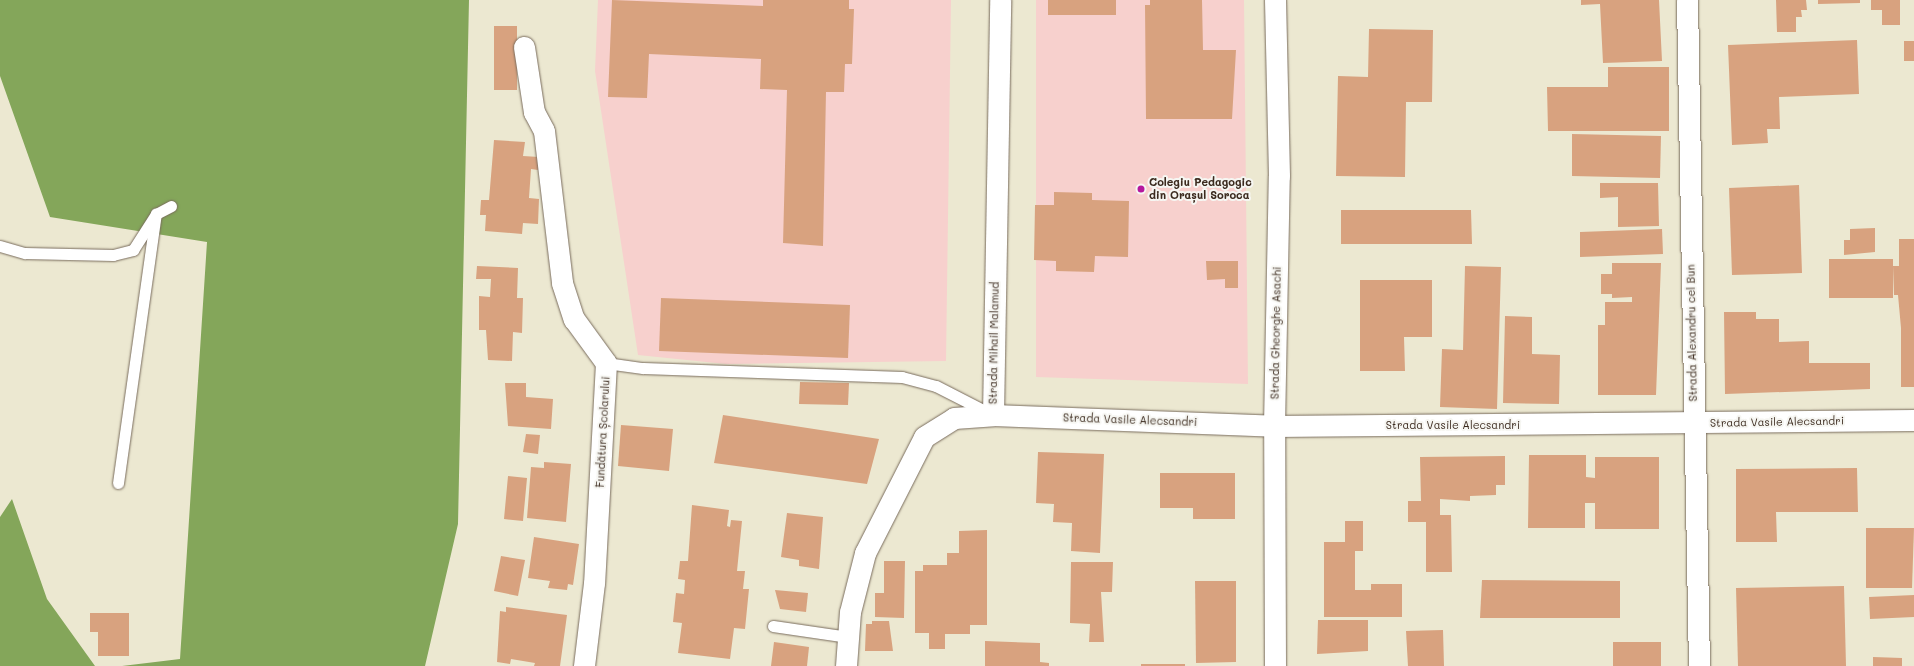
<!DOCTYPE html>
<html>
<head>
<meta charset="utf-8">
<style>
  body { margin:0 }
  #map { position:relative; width:1914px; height:666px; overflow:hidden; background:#ece8d1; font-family:Mali,sans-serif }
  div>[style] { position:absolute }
  .built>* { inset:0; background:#f7d0cd }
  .forest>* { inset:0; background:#84a65a }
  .building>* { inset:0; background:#d8a27f }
  .roads { filter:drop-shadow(0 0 1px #796c5d) drop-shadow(0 0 1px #796c5d) }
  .service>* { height:11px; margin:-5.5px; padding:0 5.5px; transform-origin:5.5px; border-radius:5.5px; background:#fff }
  .minor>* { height:21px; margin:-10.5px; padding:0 10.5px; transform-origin:10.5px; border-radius:10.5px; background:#fff }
  .dots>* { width:11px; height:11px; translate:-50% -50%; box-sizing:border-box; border:2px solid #f6f6f2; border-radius:50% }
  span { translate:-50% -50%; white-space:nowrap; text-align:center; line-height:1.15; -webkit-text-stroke:4px #f6f6f2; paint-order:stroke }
  .poi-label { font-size:11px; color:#3b2a1e; font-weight:700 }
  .left { translate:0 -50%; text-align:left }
  .street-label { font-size:11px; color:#3b2a1e }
</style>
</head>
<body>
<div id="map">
  <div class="built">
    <div style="clip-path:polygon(598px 0,951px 0,946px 361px,726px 364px,638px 355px,595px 71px)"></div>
    <div style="clip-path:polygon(1036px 0,1244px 0,1248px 384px,1036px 377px)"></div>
  </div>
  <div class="forest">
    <div style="clip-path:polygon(0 0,469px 0,458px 524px,425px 666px,122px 666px,180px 659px,207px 242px,50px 217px,0 76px)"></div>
    <div style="clip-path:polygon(12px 499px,47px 599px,95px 666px,0 666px,0 517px)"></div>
  </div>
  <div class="building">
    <div style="clip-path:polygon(612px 0,763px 6px,763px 0,849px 0,849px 9px,854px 9px,852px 64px,845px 64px,844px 92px,826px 92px,823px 246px,783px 243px,787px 90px,760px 89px,761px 59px,649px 54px,647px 98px,608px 97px)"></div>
    <div style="clip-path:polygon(1048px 0,1116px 0,1116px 15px,1048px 15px)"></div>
    <div style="clip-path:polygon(1150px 0,1202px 0,1203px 50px,1236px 50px,1232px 119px,1146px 119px,1145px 5px,1150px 5px)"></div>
    <div style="clip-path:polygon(1581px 0,1659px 0,1662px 61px,1603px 63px,1600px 4px,1581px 5px)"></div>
    <div style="clip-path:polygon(1776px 0,1806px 0,1807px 10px,1801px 10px,1802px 17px,1796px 17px,1796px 32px,1777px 32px)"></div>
    <div style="clip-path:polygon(1818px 0,1860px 0,1860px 3px,1818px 4px)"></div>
    <div style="clip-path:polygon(1871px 0,1900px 0,1900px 25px,1882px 25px,1882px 10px,1871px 10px)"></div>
    <div style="clip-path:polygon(494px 26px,517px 26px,517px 90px,494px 90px)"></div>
    <div style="clip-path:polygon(1369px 29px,1433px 30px,1432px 102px,1406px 102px,1405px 177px,1336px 176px,1338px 76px,1368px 77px)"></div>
    <div style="clip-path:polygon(1857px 40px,1859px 94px,1779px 97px,1780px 129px,1767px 129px,1768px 143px,1732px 145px,1728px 45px)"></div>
    <div style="clip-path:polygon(1904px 41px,1914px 41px,1914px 61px,1904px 61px)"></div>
    <div style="clip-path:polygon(1608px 67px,1669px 67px,1669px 131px,1548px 131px,1547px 87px,1608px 87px)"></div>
    <div style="clip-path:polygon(1572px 134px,1661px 136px,1660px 178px,1572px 176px)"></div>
    <div style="clip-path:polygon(494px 140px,525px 142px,523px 156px,539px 157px,538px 170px,531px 169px,529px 198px,539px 199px,538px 224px,523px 223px,522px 234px,485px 231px,486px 215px,480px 215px,481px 200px,489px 200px)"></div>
    <div style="clip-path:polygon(1600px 183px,1658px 183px,1659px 226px,1618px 227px,1618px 197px,1600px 198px)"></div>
    <div style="clip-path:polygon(1799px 185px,1802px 273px,1732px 275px,1729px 188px)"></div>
    <div style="clip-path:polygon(1054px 192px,1092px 193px,1092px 200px,1129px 201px,1128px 257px,1095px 256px,1094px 272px,1056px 271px,1056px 261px,1034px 260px,1035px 205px,1054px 205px)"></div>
    <div style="clip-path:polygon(1341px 210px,1471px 210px,1472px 244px,1341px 244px)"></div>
    <div style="clip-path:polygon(1875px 228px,1875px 252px,1844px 255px,1844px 240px,1850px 240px,1850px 229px)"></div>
    <div style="clip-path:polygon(1662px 229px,1663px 254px,1580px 257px,1580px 232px)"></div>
    <div style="clip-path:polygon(1899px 239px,1914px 239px,1914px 387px,1901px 387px,1901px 328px,1898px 295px,1894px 295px,1893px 266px,1899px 266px)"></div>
    <div style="clip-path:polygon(1829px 259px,1893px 259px,1893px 298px,1829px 298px)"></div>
    <div style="clip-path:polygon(1206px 261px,1238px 261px,1238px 288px,1225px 288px,1225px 279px,1207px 280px)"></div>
    <div style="clip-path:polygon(1612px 263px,1661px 263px,1656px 395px,1598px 395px,1598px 325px,1605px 325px,1605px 302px,1632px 302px,1632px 297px,1612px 298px,1612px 294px,1601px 294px,1601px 274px,1612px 274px)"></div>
    <div style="clip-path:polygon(477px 266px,518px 268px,517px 298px,523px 298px,522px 333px,513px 332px,512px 361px,488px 360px,486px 330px,479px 330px,479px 296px,490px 297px,491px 279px,476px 279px)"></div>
    <div style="clip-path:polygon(1465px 266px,1501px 267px,1497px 409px,1440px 407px,1442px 349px,1463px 350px)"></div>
    <div style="clip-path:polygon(1360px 280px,1432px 280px,1432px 337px,1404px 337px,1405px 371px,1360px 371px)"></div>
    <div style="clip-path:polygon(661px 298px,850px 305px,848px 358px,659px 351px)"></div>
    <div style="clip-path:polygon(1724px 312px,1756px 312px,1756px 319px,1779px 319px,1779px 342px,1809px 341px,1809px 363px,1870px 363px,1870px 389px,1725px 394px)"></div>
    <div style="clip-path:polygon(1505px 316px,1532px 317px,1532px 354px,1560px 355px,1559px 404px,1503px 403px)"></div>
    <div style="clip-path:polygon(800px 382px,849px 383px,848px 405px,799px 404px)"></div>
    <div style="clip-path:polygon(505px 383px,526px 383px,526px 397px,553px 399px,551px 429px,508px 426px)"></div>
    <div style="clip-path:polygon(723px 415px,879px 439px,867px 484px,714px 463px)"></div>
    <div style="clip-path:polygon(621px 425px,673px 429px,669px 471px,618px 466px)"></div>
    <div style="clip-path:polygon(526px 434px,540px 435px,538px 454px,523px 452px)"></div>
    <div style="clip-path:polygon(1038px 452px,1104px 454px,1100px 553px,1071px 551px,1072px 523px,1053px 522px,1054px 504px,1036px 503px)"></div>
    <div style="clip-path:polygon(1529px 455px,1586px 455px,1586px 477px,1595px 478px,1595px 457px,1659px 457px,1659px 529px,1595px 529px,1595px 503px,1585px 503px,1585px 528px,1528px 528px)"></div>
    <div style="clip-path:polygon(1505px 456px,1505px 485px,1496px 485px,1496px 495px,1470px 496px,1470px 501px,1440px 499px,1440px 515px,1451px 515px,1452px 572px,1426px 572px,1426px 522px,1408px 522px,1408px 501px,1421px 501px,1420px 457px)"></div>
    <div style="clip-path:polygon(544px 462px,571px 464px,566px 522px,527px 518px,531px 467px,544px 468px)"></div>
    <div style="clip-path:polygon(1857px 468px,1858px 512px,1776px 512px,1777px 542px,1736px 542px,1736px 469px)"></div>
    <div style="clip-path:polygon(1160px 473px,1235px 473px,1235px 519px,1193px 519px,1193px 508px,1160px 508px)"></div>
    <div style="clip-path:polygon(508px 476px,527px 478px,523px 521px,504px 519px)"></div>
    <div style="clip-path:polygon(692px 505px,729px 510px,727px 526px,730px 527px,731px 520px,742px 521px,737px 571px,745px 571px,743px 589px,749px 589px,745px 629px,734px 628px,730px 659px,678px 653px,682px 623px,673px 622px,676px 593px,684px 594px,685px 580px,678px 579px,680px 561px,688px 561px)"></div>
    <div style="clip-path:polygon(787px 513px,823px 517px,819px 569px,799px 566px,799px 560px,781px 557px)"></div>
    <div style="clip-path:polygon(1345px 521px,1363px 521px,1363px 551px,1355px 551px,1355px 590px,1371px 590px,1371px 584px,1402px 584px,1402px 617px,1324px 617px,1324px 542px,1345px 542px)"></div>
    <div style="clip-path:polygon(1866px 528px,1914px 528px,1912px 588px,1866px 588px)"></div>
    <div style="clip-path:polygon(987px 530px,987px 625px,970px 625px,970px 634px,945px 634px,945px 649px,929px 649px,929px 633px,915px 633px,915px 571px,923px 571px,923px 565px,947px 565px,947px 553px,959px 553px,959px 531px)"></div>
    <div style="clip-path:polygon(534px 537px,579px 544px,573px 585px,568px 584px,567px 590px,548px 588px,550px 581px,528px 578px)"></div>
    <div style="clip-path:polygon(501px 556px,525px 560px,518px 596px,494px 591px)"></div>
    <div style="clip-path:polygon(884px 561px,905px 561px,904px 618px,875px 617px,875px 593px,884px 593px)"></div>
    <div style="clip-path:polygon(1071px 562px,1113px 562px,1112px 592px,1101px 592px,1104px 642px,1089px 642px,1090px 624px,1070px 623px)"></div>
    <div style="clip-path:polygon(1482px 580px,1620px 581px,1620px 618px,1480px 618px)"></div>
    <div style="clip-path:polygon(1195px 581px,1236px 581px,1236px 662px,1196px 663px)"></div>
    <div style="clip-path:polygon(1844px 586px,1846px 666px,1738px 666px,1736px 588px)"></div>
    <div style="clip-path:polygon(775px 590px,808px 593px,806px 612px,780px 609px)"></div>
    <div style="clip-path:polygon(1914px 595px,1914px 617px,1870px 619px,1869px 597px)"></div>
    <div style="clip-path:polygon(506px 607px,567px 615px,560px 666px,534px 666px,535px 663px,511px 659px,510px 664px,497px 662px,500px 611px,506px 612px)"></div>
    <div style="clip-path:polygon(90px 613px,129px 613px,129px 656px,98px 656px,98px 632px,90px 632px)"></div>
    <div style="clip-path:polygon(1318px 620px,1368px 620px,1368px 651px,1317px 654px)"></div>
    <div style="clip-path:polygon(872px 621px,889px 621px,893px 651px,865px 651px,866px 624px,872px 624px)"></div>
    <div style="clip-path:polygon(1443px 630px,1444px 666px,1408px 666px,1406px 631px)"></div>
    <div style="clip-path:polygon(985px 641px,1040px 643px,1040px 662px,1049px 663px,1049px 666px,985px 666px)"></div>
    <div style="clip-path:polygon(774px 642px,809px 647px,807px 666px,771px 666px)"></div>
    <div style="clip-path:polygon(1613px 642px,1661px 642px,1661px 666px,1613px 666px)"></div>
    <div style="clip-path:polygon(1873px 657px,1902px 658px,1902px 666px,1873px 666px)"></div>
    <div style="clip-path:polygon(1141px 664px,1185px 664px,1185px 666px,1141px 666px)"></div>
  </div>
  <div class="roads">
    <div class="service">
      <div style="left:0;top:246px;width:26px;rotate:16deg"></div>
      <div style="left:25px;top:253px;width:88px;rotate:1.3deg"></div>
      <div style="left:113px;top:255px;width:21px;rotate:-14deg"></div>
      <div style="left:133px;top:250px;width:43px;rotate:-57.4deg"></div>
      <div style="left:156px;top:214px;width:17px;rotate:-28deg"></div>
      <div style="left:606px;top:363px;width:37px;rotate:8deg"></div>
      <div style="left:643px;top:368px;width:259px;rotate:2deg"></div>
      <div style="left:902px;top:377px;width:35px;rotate:15deg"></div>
      <div style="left:936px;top:386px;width:59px;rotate:27deg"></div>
      <div style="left:118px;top:483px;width:272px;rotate:-82deg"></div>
      <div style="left:773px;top:626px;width:76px;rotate:8.3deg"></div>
    </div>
    <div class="minor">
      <div style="left:1687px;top:0;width:666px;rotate:88.97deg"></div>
      <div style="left:524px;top:47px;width:66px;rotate:81.3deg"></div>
      <div style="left:534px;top:112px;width:21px;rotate:62deg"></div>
      <div style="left:544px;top:131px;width:153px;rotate:83.2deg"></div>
      <div style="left:562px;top:283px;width:38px;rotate:72deg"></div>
      <div style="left:574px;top:319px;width:54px;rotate:54deg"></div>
      <div style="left:606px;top:363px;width:220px;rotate:93.1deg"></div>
      <div style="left:594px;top:583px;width:84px;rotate:96.9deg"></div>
      <div style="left:993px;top:415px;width:281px;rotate:2.2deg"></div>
      <div style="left:1274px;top:426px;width:640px;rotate:-0.54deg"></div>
      <div style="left:846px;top:666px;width:54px;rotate:-85.8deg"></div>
      <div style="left:850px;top:612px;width:61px;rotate:-75.7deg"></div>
      <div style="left:865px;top:553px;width:130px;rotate:-63deg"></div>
      <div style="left:924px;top:437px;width:36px;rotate:-32deg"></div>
      <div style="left:954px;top:418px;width:39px;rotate:-4deg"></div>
      <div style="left:993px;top:415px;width:415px;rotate:-89deg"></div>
      <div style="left:1275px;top:666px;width:240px;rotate:-90.2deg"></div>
      <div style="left:1274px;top:426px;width:250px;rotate:-88.9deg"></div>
      <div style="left:1279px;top:176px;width:176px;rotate:-91.3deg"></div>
    </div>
  </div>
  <div class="dots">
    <div style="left:1141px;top:189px;background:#b5179e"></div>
  </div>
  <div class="poi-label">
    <span class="left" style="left:1149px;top:189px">Colegiu Pedagogic<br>din Orașul Soroca</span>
  </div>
  <div class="street-label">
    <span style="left:1276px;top:333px;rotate:-89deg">Strada Gheorghe Asachi</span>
    <span style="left:1692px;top:333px;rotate:-91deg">Strada Alexandru cel Bun</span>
    <span style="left:994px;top:343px;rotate:-89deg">Strada Mihail Malamud</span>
    <span style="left:1130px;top:420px;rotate:2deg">Strada Vasile Alecsandri</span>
    <span style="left:1777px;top:422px;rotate:-1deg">Strada Vasile Alecsandri</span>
    <span style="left:1453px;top:425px">Strada Vasile Alecsandri</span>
    <span style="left:603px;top:432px;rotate:-87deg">Fundătura Școlarului</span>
  </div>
</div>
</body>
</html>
